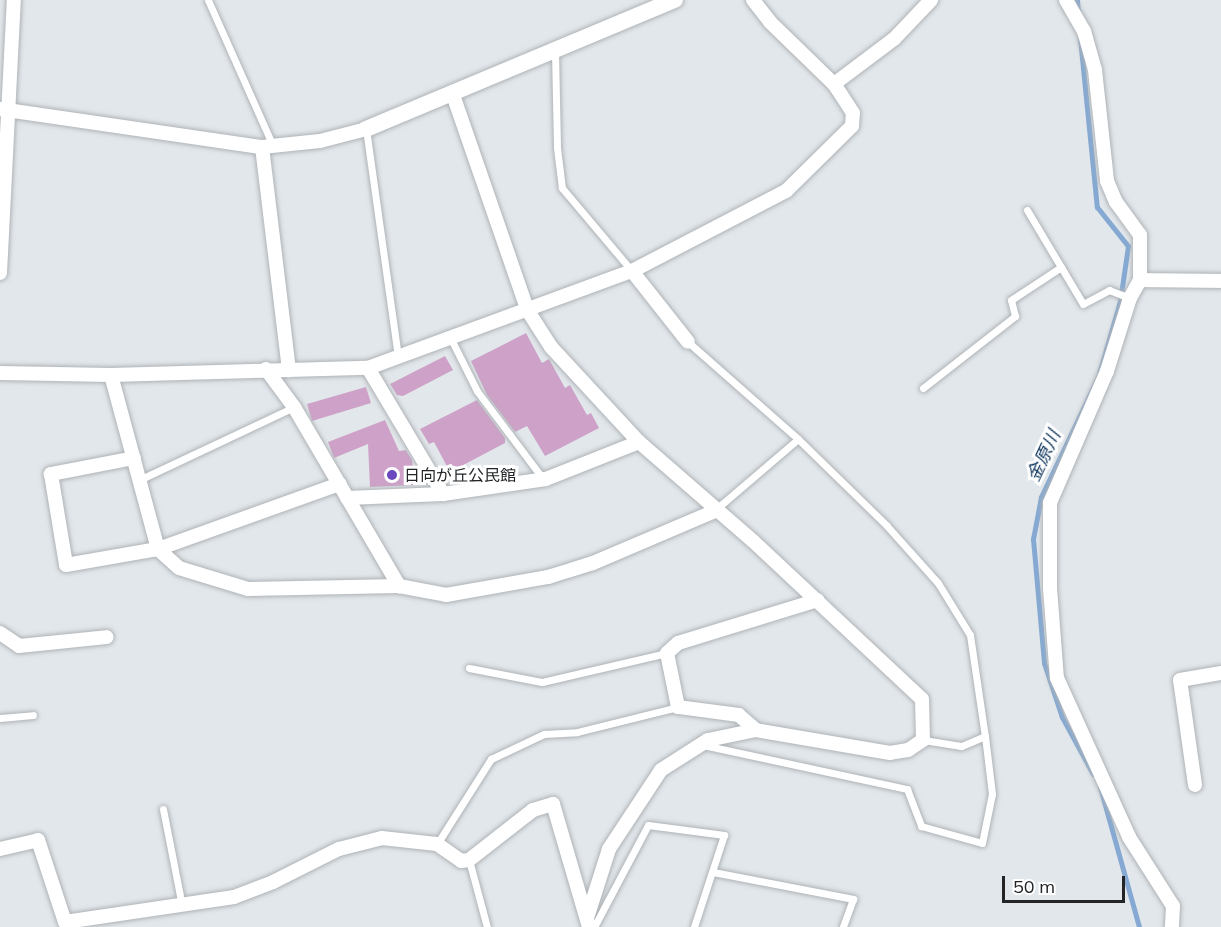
<!DOCTYPE html>
<html>
<head>
<meta charset="utf-8">
<style>
  body { margin:0 }
  #map { position:relative; width:1221px; height:927px; overflow:hidden; background:#e2e7eb; font-family:Mulish,"Noto Sans JP",sans-serif }
  div>[style] { position:absolute }
  .stream>* { height:5px; margin:-2.5px; padding:0 2.5px; transform-origin:2.5px; border-radius:2.5px; background:#85a9d2 }
  .building>* { inset:0; background:#cea2c8 }
  .roads { filter:drop-shadow(0 0 2px #aeb3b7) drop-shadow(0 0 2px #aeb3b7) }
  .service>* { height:7px; margin:-3.5px; padding:0 3.5px; transform-origin:3.5px; border-radius:3.5px; background:#fff }
  .minor>* { height:14px; margin:-7px; padding:0 7px; transform-origin:7px; border-radius:7px; background:#fff }
  .tertiary>* { height:16px; margin:-8px; padding:0 8px; transform-origin:8px; border-radius:8px; background:#fff }
  .dots>* { width:16px; height:16px; translate:-50% -50%; box-sizing:border-box; border:3px solid #fff; border-radius:50% }
  span { translate:-50% -50%; white-space:nowrap; text-align:center; line-height:1.15; -webkit-text-stroke:6px #fff; paint-order:stroke }
  .poi-label { font-size:16px; color:#222426 }
  .left { translate:0 -50%; text-align:left }
  .water-label { font-size:18px; color:#0c325a; font-style:italic }
  .scale { position:absolute; left:1002px; top:876px; width:123px; height:27px; box-sizing:border-box; border:3px solid #222426; border-top:0; padding-left:8px; font-size:18px; line-height:21px; white-space:nowrap; color:#222426; -webkit-text-stroke:4px #fff; paint-order:stroke }
</style>
</head>
<body>
<div id="map">
  <div class="stream">
    <div style="left:1077px;top:0;width:13px;rotate:86deg"></div>
    <div style="left:1080px;top:38px;width:170px;rotate:84.3deg"></div>
    <div style="left:1097px;top:207px;width:50px;rotate:51.5deg"></div>
    <div style="left:1128px;top:246px;width:56px;rotate:98.3deg"></div>
    <div style="left:1120px;top:301px;width:79px;rotate:106.1deg"></div>
    <div style="left:1098px;top:377px;width:133px;rotate:115.4deg"></div>
    <div style="left:1041px;top:497px;width:43px;rotate:100.8deg"></div>
    <div style="left:1033px;top:539px;width:124px;rotate:84.9deg"></div>
    <div style="left:1044px;top:663px;width:57px;rotate:71.6deg"></div>
    <div style="left:1062px;top:717px;width:65px;rotate:61.5deg"></div>
    <div style="left:1100px;top:787px;width:145px;rotate:74.4deg"></div>
  </div>
  <div class="building">
    <div style="clip-path:polygon(526px 333px,542px 363px,549px 359px,565px 388px,570px 385px,587px 415px,591px 413px,599px 428px,545px 456px,527px 426px,515px 432px,487px 395px,471px 361px)"></div>
    <div style="clip-path:polygon(445px 356px,453px 370px,403px 396px,397px 395px,390px 384px)"></div>
    <div style="clip-path:polygon(366px 387px,371px 403px,312px 421px,307px 404px)"></div>
    <div style="clip-path:polygon(477px 400px,505px 438px,505px 443px,450px 472px,434px 442px,429px 444px,420px 429px)"></div>
    <div style="clip-path:polygon(385px 420px,399px 451px,406px 450px,412px 460px,415px 485px,370px 487px,368px 444px,334px 458px,328px 442px)"></div>
  </div>
  <div class="roads">
    <div class="service">
      <div style="left:208px;top:0;width:160px;rotate:66deg"></div>
      <div style="left:555px;top:51px;width:97px;rotate:88.8deg"></div>
      <div style="left:557px;top:148px;width:40px;rotate:82.9deg"></div>
      <div style="left:562px;top:188px;width:109px;rotate:49.9deg"></div>
      <div style="left:366px;top:129px;width:230px;rotate:82deg"></div>
      <div style="left:1027px;top:210px;width:109px;rotate:59.2deg"></div>
      <div style="left:1083px;top:304px;width:30px;rotate:-28deg"></div>
      <div style="left:1109px;top:290px;width:22px;rotate:21deg"></div>
      <div style="left:451px;top:339px;width:58px;rotate:63.4deg"></div>
      <div style="left:477px;top:391px;width:110px;rotate:53.1deg"></div>
      <div style="left:688px;top:342px;width:147px;rotate:41.4deg"></div>
      <div style="left:798px;top:439px;width:124px;rotate:44.3deg"></div>
      <div style="left:887px;top:526px;width:76px;rotate:48.2deg"></div>
      <div style="left:938px;top:583px;width:61px;rotate:58.4deg"></div>
      <div style="left:970px;top:635px;width:102px;rotate:81.6deg"></div>
      <div style="left:985px;top:736px;width:26px;rotate:157deg"></div>
      <div style="left:961px;top:746px;width:38px;rotate:-171deg"></div>
      <div style="left:923px;top:388px;width:117px;rotate:-38deg"></div>
      <div style="left:1015px;top:316px;width:16px;rotate:-104deg"></div>
      <div style="left:1011px;top:300px;width:60px;rotate:-33.4deg"></div>
      <div style="left:139px;top:480px;width:171px;rotate:-25.2deg"></div>
      <div style="left:715px;top:510px;width:109px;rotate:-40.5deg"></div>
      <div style="left:469px;top:668px;width:74px;rotate:10.9deg"></div>
      <div style="left:542px;top:682px;width:128px;rotate:-13.1deg"></div>
      <div style="left:0;top:718px;width:33px;rotate:-5deg"></div>
      <div style="left:703px;top:745px;width:209px;rotate:12.2deg"></div>
      <div style="left:907px;top:789px;width:40px;rotate:69deg"></div>
      <div style="left:921px;top:826px;width:63px;rotate:15.6deg"></div>
      <div style="left:982px;top:843px;width:50px;rotate:-78.5deg"></div>
      <div style="left:992px;top:794px;width:58px;rotate:-96.9deg"></div>
      <div style="left:163px;top:809px;width:99px;rotate:78.9deg"></div>
      <div style="left:437px;top:844px;width:101px;rotate:-57.6deg"></div>
      <div style="left:491px;top:759px;width:59px;rotate:-25.3deg"></div>
      <div style="left:544px;top:734px;width:33px;rotate:-3deg"></div>
      <div style="left:577px;top:732px;width:104px;rotate:-13.9deg"></div>
      <div style="left:469px;top:860px;width:69px;rotate:75deg"></div>
      <div style="left:713px;top:872px;width:143px;rotate:10.9deg"></div>
      <div style="left:853px;top:899px;width:30px;rotate:110deg"></div>
      <div style="left:594px;top:927px;width:115px;rotate:-62.1deg"></div>
      <div style="left:648px;top:825px;width:77px;rotate:7.5deg"></div>
      <div style="left:724px;top:835px;width:97px;rotate:108.1deg"></div>
    </div>
    <div class="minor">
      <div style="left:753px;top:0;width:28px;rotate:52deg"></div>
      <div style="left:770px;top:22px;width:89px;rotate:44.1deg"></div>
      <div style="left:834px;top:84px;width:75px;rotate:-36.9deg"></div>
      <div style="left:894px;top:39px;width:54px;rotate:-46.5deg"></div>
      <div style="left:1066px;top:0;width:36px;rotate:60deg"></div>
      <div style="left:1084px;top:31px;width:41px;rotate:74.2deg"></div>
      <div style="left:1095px;top:70px;width:112px;rotate:83.8deg"></div>
      <div style="left:1107px;top:181px;width:23px;rotate:67deg"></div>
      <div style="left:1116px;top:202px;width:41px;rotate:54deg"></div>
      <div style="left:1140px;top:235px;width:45px;rotate:90deg"></div>
      <div style="left:1140px;top:280px;width:21px;rotate:119deg"></div>
      <div style="left:1130px;top:298px;width:77px;rotate:107.5deg"></div>
      <div style="left:1107px;top:371px;width:144px;rotate:113.4deg"></div>
      <div style="left:1050px;top:503px;width:85px;rotate:90deg"></div>
      <div style="left:1050px;top:588px;width:90px;rotate:85.6deg"></div>
      <div style="left:1057px;top:678px;width:175px;rotate:65.6deg"></div>
      <div style="left:1129px;top:837px;width:82px;rotate:57.5deg"></div>
      <div style="left:1173px;top:906px;width:21px;rotate:93deg"></div>
      <div style="left:452px;top:92px;width:232px;rotate:70.9deg"></div>
      <div style="left:528px;top:311px;width:43px;rotate:57.4deg"></div>
      <div style="left:551px;top:347px;width:129px;rotate:47.2deg"></div>
      <div style="left:639px;top:442px;width:151px;rotate:41deg"></div>
      <div style="left:753px;top:541px;width:231px;rotate:43.1deg"></div>
      <div style="left:922px;top:699px;width:41px;rotate:88.6deg"></div>
      <div style="left:923px;top:740px;width:18px;rotate:146deg"></div>
      <div style="left:908px;top:750px;width:18px;rotate:171deg"></div>
      <div style="left:890px;top:753px;width:136px;rotate:-170.3deg"></div>
      <div style="left:756px;top:730px;width:49px;rotate:168.2deg"></div>
      <div style="left:708px;top:740px;width:56px;rotate:147.4deg"></div>
      <div style="left:661px;top:770px;width:95px;rotate:123.4deg"></div>
      <div style="left:609px;top:849px;width:72px;rotate:107.7deg"></div>
      <div style="left:0;top:109px;width:265px;rotate:8.3deg"></div>
      <div style="left:262px;top:147px;width:58px;rotate:-5.9deg"></div>
      <div style="left:320px;top:141px;width:48px;rotate:-14.6deg"></div>
      <div style="left:262px;top:147px;width:225px;rotate:83.1deg"></div>
      <div style="left:632px;top:271px;width:90px;rotate:51.7deg"></div>
      <div style="left:0;top:273px;width:273px;rotate:-87.1deg"></div>
      <div style="left:1140px;top:280px;width:81px;rotate:0.7deg"></div>
      <div style="left:368px;top:368px;width:147px;rotate:59.2deg"></div>
      <div style="left:266px;top:369px;width:47px;rotate:53.6deg"></div>
      <div style="left:294px;top:407px;width:208px;rotate:59.6deg"></div>
      <div style="left:0;top:373px;width:111px;rotate:1deg"></div>
      <div style="left:111px;top:375px;width:257px;rotate:-1.6deg"></div>
      <div style="left:368px;top:368px;width:281px;rotate:-20.2deg"></div>
      <div style="left:632px;top:271px;width:174px;rotate:-27.5deg"></div>
      <div style="left:786px;top:191px;width:93px;rotate:-44.6deg"></div>
      <div style="left:852px;top:126px;width:13px;rotate:-86deg"></div>
      <div style="left:853px;top:113px;width:35px;rotate:-123deg"></div>
      <div style="left:111px;top:375px;width:180px;rotate:74.9deg"></div>
      <div style="left:158px;top:549px;width:28px;rotate:42deg"></div>
      <div style="left:179px;top:568px;width:72px;rotate:16.9deg"></div>
      <div style="left:248px;top:589px;width:151px;rotate:-1.1deg"></div>
      <div style="left:399px;top:586px;width:48px;rotate:10.8deg"></div>
      <div style="left:446px;top:595px;width:104px;rotate:-10deg"></div>
      <div style="left:548px;top:577px;width:47px;rotate:-17.3deg"></div>
      <div style="left:593px;top:563px;width:133px;rotate:-23.1deg"></div>
      <div style="left:134px;top:458px;width:85px;rotate:169.1deg"></div>
      <div style="left:51px;top:474px;width:92px;rotate:80.6deg"></div>
      <div style="left:66px;top:565px;width:93px;rotate:-9.9deg"></div>
      <div style="left:158px;top:549px;width:193px;rotate:-19.7deg"></div>
      <div style="left:347px;top:498px;width:96px;rotate:-2.4deg"></div>
      <div style="left:443px;top:494px;width:104px;rotate:-8.3deg"></div>
      <div style="left:546px;top:479px;width:100px;rotate:-21.7deg"></div>
      <div style="left:0;top:633px;width:23px;rotate:34deg"></div>
      <div style="left:19px;top:646px;width:88px;rotate:-5.8deg"></div>
      <div style="left:756px;top:730px;width:23px;rotate:-139deg"></div>
      <div style="left:739px;top:715px;width:62px;rotate:-172.5deg"></div>
      <div style="left:678px;top:707px;width:55px;rotate:-101.5deg"></div>
      <div style="left:667px;top:653px;width:15px;rotate:-42deg"></div>
      <div style="left:678px;top:643px;width:146px;rotate:-17.1deg"></div>
      <div style="left:1195px;top:785px;width:106px;rotate:-98.1deg"></div>
      <div style="left:1180px;top:680px;width:42px;rotate:-9.7deg"></div>
      <div style="left:0;top:849px;width:39px;rotate:-13deg"></div>
      <div style="left:38px;top:840px;width:86px;rotate:71.8deg"></div>
      <div style="left:65px;top:922px;width:171px;rotate:-8.4deg"></div>
      <div style="left:234px;top:897px;width:42px;rotate:-21deg"></div>
      <div style="left:273px;top:882px;width:74px;rotate:-26.6deg"></div>
      <div style="left:339px;top:849px;width:44px;rotate:-14.3deg"></div>
      <div style="left:382px;top:838px;width:55px;rotate:6.2deg"></div>
      <div style="left:437px;top:844px;width:29px;rotate:35deg"></div>
      <div style="left:461px;top:861px;width:8px;rotate:-7deg"></div>
      <div style="left:469px;top:860px;width:81px;rotate:-38deg"></div>
      <div style="left:533px;top:810px;width:21px;rotate:-17deg"></div>
      <div style="left:553px;top:804px;width:128px;rotate:73.7deg"></div>
    </div>
    <div class="tertiary">
      <div style="left:366px;top:129px;width:335px;rotate:-22.7deg"></div>
    </div>
  </div>
  <div class="dots">
    <div style="left:392px;top:475px;background:#6b47c0"></div>
  </div>
  <div class="poi-label">
    <span class="left" style="left:404px;top:475px">日向が丘公民館</span>
  </div>
  <div class="water-label">
    <span style="left:1044px;top:456px;rotate:-65deg">金原川</span>
  </div>
  <div class="scale">50 m</div>
</div>
</body>
</html>
